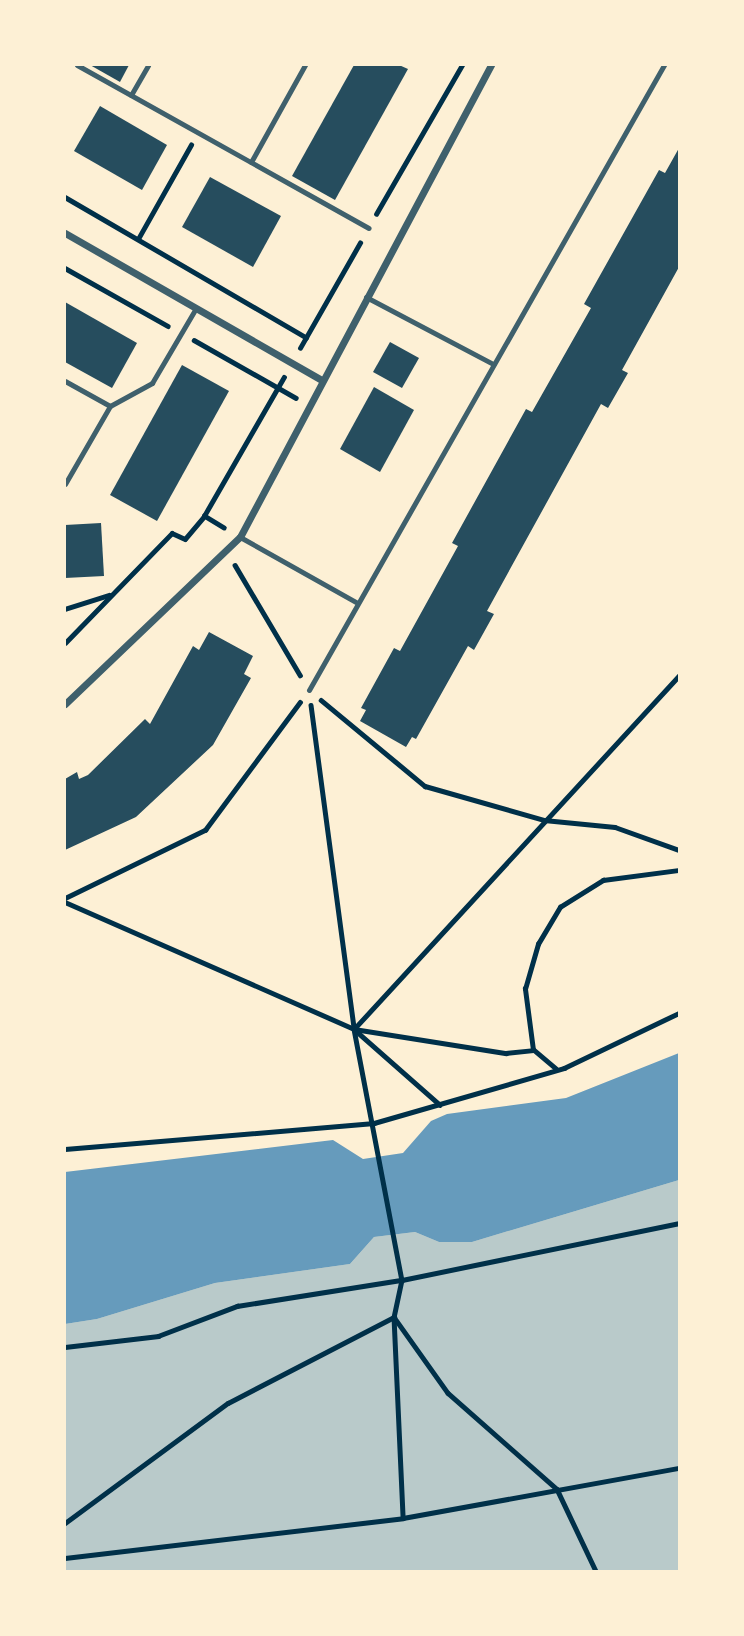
<!DOCTYPE html>
<html>
<head>
<meta charset="utf-8">
<style>
  body { margin:0 }
  #map { position:relative; width:744px; height:1636px; overflow:hidden; background:#fdf0d5; font-family:"Source Serif 4",serif }
  div>[style] { position:absolute }
  .green>* { inset:0; background:#b9caca }
  .water>* { inset:0; background:#669bbc }
  .building>* { inset:0; background:#264d5e }
  .path>* { height:4.5px; margin:-2.25px; padding:0 2.25px; transform-origin:2.25px; border-radius:2.25px; background:#003049 }
  .service>* { height:5px; margin:-2.5px; padding:0 2.5px; transform-origin:2.5px; border-radius:2.5px; background:#3f606c }
  .minor>* { height:7px; margin:-3.5px; padding:0 3.5px; transform-origin:3.5px; border-radius:3.5px; background:#3f606c }
  span { translate:-50% -50%; white-space:nowrap; text-align:center; line-height:1.15; -webkit-text-stroke:7px #fdf0d5; paint-order:stroke }
  .frame { position:absolute; inset:0; border:66px solid #fdf0d5; pointer-events:none }
</style>
</head>
<body>
<div id="map">
  <div class="green">
    <div style="clip-path:polygon(679px 1180px,679px 1571px,65px 1571px,65px 1324px,97px 1319px,215px 1283px,350px 1264px,374px 1237px,415px 1232px,439px 1242px,472px 1242px)"></div>
  </div>
  <div class="water">
    <div style="clip-path:polygon(679px 1053px,679px 1180px,472px 1242px,439px 1242px,415px 1232px,374px 1237px,350px 1264px,215px 1283px,97px 1319px,65px 1324px,65px 1172px,333px 1140px,363px 1159px,403px 1153px,431px 1121px,447px 1114px,566px 1098px)"></div>
  </div>
  <div class="building">
    <div style="clip-path:polygon(90px 65px,129px 65px,120px 82px)"></div>
    <div style="clip-path:polygon(354px 65px,399px 65px,408px 69px,335px 200px,292px 176px)"></div>
    <div style="clip-path:polygon(100px 106px,167px 145px,142px 190px,74px 151px)"></div>
    <div style="clip-path:polygon(679px 148px,679px 267px,622px 370px,628px 373px,608px 408px,601px 404px,487px 611px,494px 614px,474px 650px,468px 646px,416px 739px,412px 737px,406px 747px,360px 721px,366px 710px,361px 708px,394px 648px,400px 651px,458px 546px,452px 543px,526px 409px,532px 412px,591px 308px,584px 304px,659px 170px,665px 173px)"></div>
    <div style="clip-path:polygon(210px 177px,281px 216px,253px 267px,182px 227px)"></div>
    <div style="clip-path:polygon(65px 302px,137px 343px,112px 388px,65px 362px)"></div>
    <div style="clip-path:polygon(390px 342px,419px 358px,402px 388px,373px 372px)"></div>
    <div style="clip-path:polygon(182px 365px,229px 391px,157px 521px,110px 495px)"></div>
    <div style="clip-path:polygon(374px 387px,414px 410px,380px 472px,340px 449px)"></div>
    <div style="clip-path:polygon(101px 523px,104px 576px,65px 578px,65px 525px)"></div>
    <div style="clip-path:polygon(209px 632px,253px 656px,244px 674px,251px 678px,213px 745px,136px 817px,65px 850px,65px 779px,77px 772px,79px 779px,88px 775px,145px 719px,150px 724px,193px 646px,199px 650px)"></div>
  </div>
  <div class="path">
    <div style="left:65px;top:197px;width:279px;rotate:30.2deg"></div>
    <div style="left:376px;top:214px;width:172px;rotate:-60deg"></div>
    <div style="left:138px;top:239px;width:108px;rotate:-60.6deg"></div>
    <div style="left:65px;top:268px;width:118px;rotate:29.4deg"></div>
    <div style="left:194px;top:340px;width:117px;rotate:29.6deg"></div>
    <div style="left:300px;top:348px;width:121px;rotate:-60.3deg"></div>
    <div style="left:224px;top:528px;width:23px;rotate:-149deg"></div>
    <div style="left:204px;top:516px;width:160px;rotate:-60.1deg"></div>
    <div style="left:235px;top:565px;width:128px;rotate:59.4deg"></div>
    <div style="left:65px;top:609px;width:46px;rotate:-17.7deg"></div>
    <div style="left:65px;top:643px;width:153px;rotate:-45.8deg"></div>
    <div style="left:172px;top:533px;width:14px;rotate:25deg"></div>
    <div style="left:185px;top:539px;width:30px;rotate:-50deg"></div>
    <div style="left:321px;top:700px;width:135px;rotate:39.6deg"></div>
    <div style="left:425px;top:786px;width:124px;rotate:15.9deg"></div>
    <div style="left:544px;top:820px;width:71px;rotate:5.6deg"></div>
    <div style="left:615px;top:827px;width:68px;rotate:19.8deg"></div>
    <div style="left:311px;top:705px;width:327px;rotate:82.4deg"></div>
    <div style="left:354px;top:1029px;width:256px;rotate:79.2deg"></div>
    <div style="left:402px;top:1280px;width:38px;rotate:102deg"></div>
    <div style="left:394px;top:1317px;width:201px;rotate:87.4deg"></div>
    <div style="left:65px;top:898px;width:156px;rotate:-25.9deg"></div>
    <div style="left:205px;top:830px;width:159px;rotate:-53.4deg"></div>
    <div style="left:65px;top:902px;width:316px;rotate:23.7deg"></div>
    <div style="left:354px;top:1029px;width:154px;rotate:9deg"></div>
    <div style="left:506px;top:1053px;width:27px;rotate:-6deg"></div>
    <div style="left:354px;top:1029px;width:480px;rotate:-47.4deg"></div>
    <div style="left:355px;top:1030px;width:113px;rotate:41.4deg"></div>
    <div style="left:556px;top:1069px;width:30px;rotate:-140deg"></div>
    <div style="left:533px;top:1050px;width:62px;rotate:-97.5deg"></div>
    <div style="left:525px;top:989px;width:47px;rotate:-73.9deg"></div>
    <div style="left:538px;top:944px;width:43px;rotate:-59.3deg"></div>
    <div style="left:560px;top:907px;width:51px;rotate:-32.1deg"></div>
    <div style="left:603px;top:880px;width:77px;rotate:-7.5deg"></div>
    <div style="left:65px;top:1149px;width:310px;rotate:-4.8deg"></div>
    <div style="left:374px;top:1123px;width:198px;rotate:-16.1deg"></div>
    <div style="left:564px;top:1068px;width:127px;rotate:-25.6deg"></div>
    <div style="left:65px;top:1347px;width:94px;rotate:-6.7deg"></div>
    <div style="left:158px;top:1336px;width:85px;rotate:-20.8deg"></div>
    <div style="left:237px;top:1306px;width:167px;rotate:-9deg"></div>
    <div style="left:402px;top:1280px;width:283px;rotate:-11.6deg"></div>
    <div style="left:65px;top:1523px;width:202px;rotate:-36.4deg"></div>
    <div style="left:228px;top:1403px;width:187px;rotate:-27.4deg"></div>
    <div style="left:394px;top:1317px;width:93px;rotate:54.6deg"></div>
    <div style="left:448px;top:1393px;width:145px;rotate:41.4deg"></div>
    <div style="left:557px;top:1489px;width:91px;rotate:64.6deg"></div>
    <div style="left:65px;top:1558px;width:340px;rotate:-6.7deg"></div>
    <div style="left:403px;top:1518px;width:280px;rotate:-10.3deg"></div>
  </div>
  <div class="service">
    <div style="left:77px;top:65px;width:334px;rotate:29.2deg"></div>
    <div style="left:131px;top:95px;width:34px;rotate:-60deg"></div>
    <div style="left:251px;top:162px;width:111px;rotate:-60.9deg"></div>
    <div style="left:366px;top:297px;width:144px;rotate:27.8deg"></div>
    <div style="left:65px;top:381px;width:51px;rotate:29.1deg"></div>
    <div style="left:110px;top:406px;width:90px;rotate:120deg"></div>
    <div style="left:110px;top:406px;width:48px;rotate:-28.7deg"></div>
    <div style="left:152px;top:383px;width:87px;rotate:-59.6deg"></div>
    <div style="left:240px;top:537px;width:133px;rotate:29.3deg"></div>
    <div style="left:309px;top:690px;width:719px;rotate:-60.4deg"></div>
  </div>
  <div class="minor">
    <div style="left:65px;top:233px;width:296px;rotate:29.8deg"></div>
    <div style="left:65px;top:704px;width:242px;rotate:-43.7deg"></div>
    <div style="left:240px;top:537px;width:535px;rotate:-62deg"></div>
  </div>
  <div class="frame"></div>
</div>
</body>
</html>
